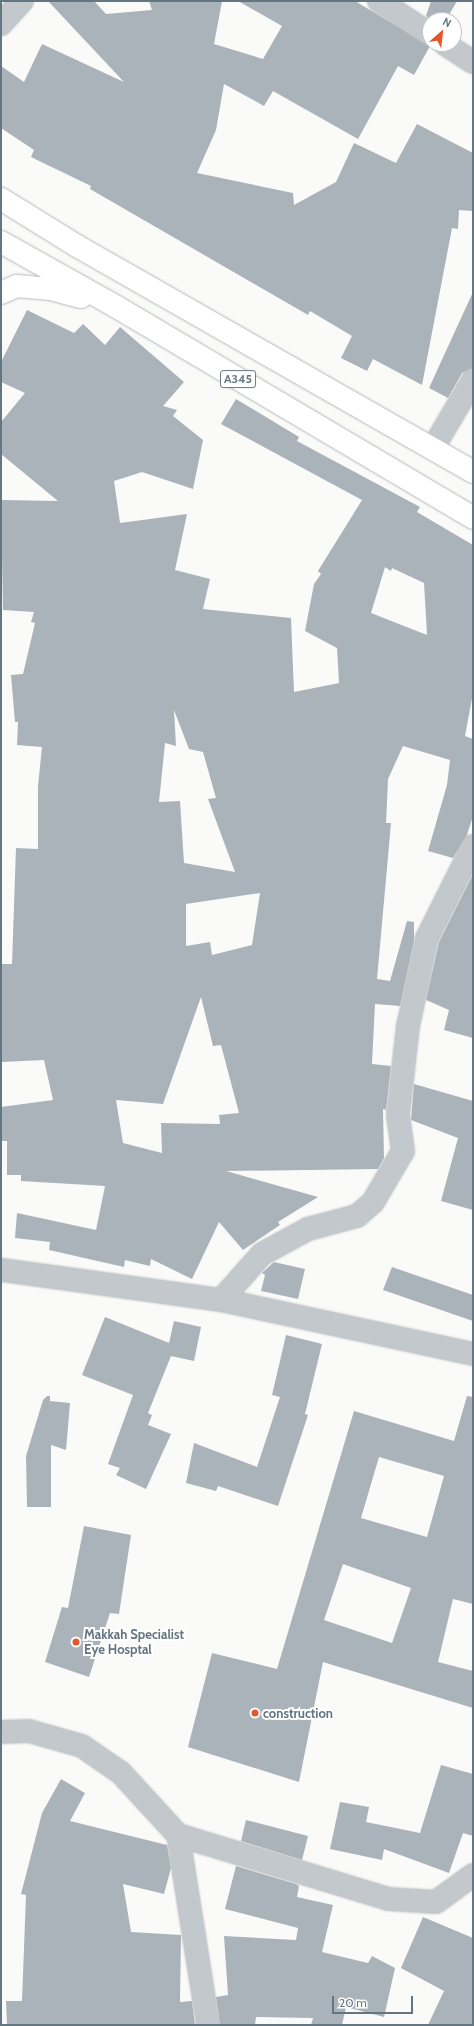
<!DOCTYPE html>
<html>
<head>
<meta charset="utf-8">
<style>
  body { margin:0 }
  #map { position:relative; width:474px; height:2026px; overflow:hidden; background:#fafaf8; font-family:Cabin,sans-serif }
  div>[style] { position:absolute }
  .building>* { inset:0; background:#aab3b9 }
  .roads { filter:drop-shadow(0 0 1px #b4b9bd) drop-shadow(0 0 1px #b4b9bd) }
  .street>* { height:22px; margin:-11px; padding:0 11px; transform-origin:11px; border-radius:11px; background:#c3c8cc }
  .highway>* { height:22px; margin:-11px; padding:0 11px; transform-origin:11px; border-radius:11px; background:#fff }
  .dots>* { width:11px; height:11px; translate:-50% -50%; box-sizing:border-box; border:2px solid #fff; border-radius:50% }
  span { translate:-50% -50%; white-space:nowrap; text-align:center; line-height:1.15; -webkit-text-stroke:4px #fff; paint-order:stroke }
  .shield-label span { padding:1px 3px; background:#fff; border:1px solid; border-radius:3px; -webkit-text-stroke-width:0 }
  .shield-label { font-size:12px; color:#657683; font-weight:700 }
  .poi-label { font-size:13px; color:#657683; font-weight:700 }
  .left { translate:0 -50%; text-align:left }
  .frame { position:absolute; inset:0; border:2px solid #657683; pointer-events:none }
  .north { position:absolute; left:422px; top:12px; width:40px; height:40px; box-sizing:border-box; background:#fff; border:1px solid #c1c8cd; border-radius:50%; rotate:28deg; font-size:11px; font-weight:700; line-height:16px; text-align:center; color:#657683 }
  .north::after { content:''; display:block; margin:auto; width:14px; height:18px; background:#e4572e; clip-path:polygon(50% 0,100% 100%,50% 72%,0 100%) }
  .scale { position:absolute; left:332px; top:1996px; width:81px; height:18px; box-sizing:border-box; border:2px solid #657683; border-top:0; padding-left:5px; font-size:12px; line-height:14px; white-space:nowrap; color:#657683; -webkit-text-stroke:3px #fff; paint-order:stroke }
</style>
</head>
<body>
<div id="map">
  <div class="building">
    <div style="clip-path:polygon(48px 1px,94px 1px,106px 14px,152px 10px,149px 1px,222px 1px,214px 44px,263px 59px,282px 26px,238px 1px,355px 1px,430px 46px,414px 75px,398px 66px,358px 139px,273px 91px,264px 106px,224px 84px,216px 130px,197px 173px,293px 193px,294px 205px,336px 182px,354px 143px,396px 163px,417px 124px,473px 153px,473px 211px,459px 210px,458px 229px,452px 228px,422px 385px,373px 359px,367px 371px,341px 358px,352px 336px,310px 311px,308px 315px,90px 189px,91px 186px,31px 157px,34px 150px,1px 128px,1px 66px,24px 82px,42px 44px,124px 82px)"></div>
    <div style="clip-path:polygon(431px 1px,457px 1px,446px 20px,431px 20px,426px 16px)"></div>
    <div style="clip-path:polygon(473px 292px,473px 368px,462px 373px,448px 398px,429px 388px)"></div>
    <div style="clip-path:polygon(evenodd,27px 310px,74px 333px,83px 324px,105px 345px,120px 327px,184px 382px,163px 406px,177px 410px,173px 416px,203px 440px,193px 489px,142px 472px,114px 481px,120px 523px,187px 514px,175px 570px,210px 579px,203px 609px,291px 618px,294px 692px,339px 683px,337px 648px,305px 631px,314px 584px,321px 574px,318px 571px,362px 500px,221px 424px,236px 399px,299px 437px,297px 441px,420px 507px,417px 512px,473px 545px,473px 693px,465px 736px,473px 739px,473px 816px,467px 835px,453px 858px,428px 851px,447px 785px,450px 760px,403px 746px,388px 779px,386px 823px,391px 823px,377px 979px,390px 981px,407px 921px,414px 922px,414px 941px,400px 1006px,375px 1004px,372px 1064px,391px 1066px,386px 1110px,383px 1109px,384px 1158px,378px 1169px,226px 1171px,318px 1197px,278px 1222px,280px 1225px,243px 1250px,219px 1222px,192px 1279px,151px 1259px,150px 1266px,125px 1260px,124px 1267px,49px 1250px,50px 1242px,15px 1238px,17px 1213px,96px 1230px,105px 1186px,21px 1181px,21px 1175px,7px 1175px,7px 1141px,2px 1141px,1px 1107px,53px 1100px,44px 1060px,1px 1062px,1px 964px,12px 964px,16px 848px,38px 849px,38px 786px,42px 747px,17px 745px,18px 722px,15px 722px,11px 675px,23px 674px,35px 623px,31px 622px,34px 612px,3px 610px,1px 500px,58px 501px,1px 454px,1px 422px,25px 393px,1px 382px,1px 362px,27px 310px,385px 567px,391px 571px,392px 568px,424px 583px,427px 635px,371px 613px,385px 567px,27px 310px,174px 710px,189px 749px,203px 752px,216px 798px,208px 799px,235px 872px,184px 863px,180px 801px,159px 802px,165px 743px,176px 746px,174px 710px,27px 310px,260px 893px,252px 945px,212px 955px,210px 942px,186px 946px,186px 904px,260px 893px,27px 310px,201px 997px,213px 1046px,221px 1045px,239px 1113px,219px 1115px,220px 1124px,161px 1123px,162px 1153px,123px 1143px,116px 1100px,163px 1104px,201px 997px)"></div>
    <div style="clip-path:polygon(473px 874px,473px 1038px,444px 1030px,449px 1010px,426px 1000px,439px 942px)"></div>
    <div style="clip-path:polygon(414px 1084px,473px 1101px,473px 1210px,441px 1201px,458px 1138px,411px 1120px)"></div>
    <div style="clip-path:polygon(274px 1262px,305px 1269px,298px 1299px,261px 1291px,265px 1275px,262px 1273px)"></div>
    <div style="clip-path:polygon(392px 1267px,473px 1295px,473px 1321px,383px 1290px)"></div>
    <div style="clip-path:polygon(105px 1317px,169px 1343px,174px 1321px,201px 1327px,194px 1361px,171px 1356px,148px 1413px,152px 1415px,148px 1425px,171px 1434px,146px 1489px,116px 1475px,120px 1468px,108px 1464px,133px 1395px,82px 1375px)"></div>
    <div style="clip-path:polygon(286px 1335px,322px 1344px,305px 1414px,308px 1415px,278px 1506px,218px 1486px,216px 1491px,186px 1483px,194px 1443px,257px 1467px,280px 1397px,272px 1395px)"></div>
    <div style="clip-path:polygon(47px 1396px,50px 1396px,50px 1401px,70px 1403px,66px 1450px,51px 1445px,51px 1507px,27px 1507px,26px 1456px,43px 1400px)"></div>
    <div style="clip-path:polygon(evenodd,467px 1396px,473px 1397px,473px 1604px,453px 1599px,438px 1662px,473px 1671px,473px 1708px,323px 1662px,299px 1782px,188px 1747px,212px 1653px,277px 1669px,354px 1411px,454px 1441px,467px 1396px,379px 1457px,444px 1476px,427px 1537px,361px 1518px,379px 1457px,467px 1396px,343px 1564px,411px 1588px,392px 1643px,324px 1620px,343px 1564px)"></div>
    <div style="clip-path:polygon(84px 1526px,131px 1535px,119px 1614px,110px 1613px,89px 1677px,45px 1662px,62px 1607px,68px 1608px)"></div>
    <div style="clip-path:polygon(441px 1765px,473px 1774px,473px 1836px,463px 1833px,449px 1873px,384px 1849px,382px 1860px,330px 1849px,340px 1802px,369px 1807px,366px 1822px,420px 1833px)"></div>
    <div style="clip-path:polygon(61px 1779px,85px 1793px,70px 1821px,167px 1845px,171px 1868px,164px 1894px,123px 1884px,131px 1932px,181px 1935px,180px 2002px,192px 2001px,195px 2025px,7px 2025px,6px 2001px,22px 2001px,26px 1895px,21px 1894px,42px 1813px)"></div>
    <div style="clip-path:polygon(246px 1820px,308px 1836px,302px 1860px,241px 1841px)"></div>
    <div style="clip-path:polygon(236px 1866px,296px 1884px,299px 1886px,297px 1897px,333px 1905px,322px 1952px,368px 1963px,372px 1956px,395px 1968px,384px 2017px,346px 2007px,342px 2025px,311px 2025px,313px 2018px,256px 2017px,255px 2025px,220px 2025px,216px 1997px,228px 1995px,224px 1936px,296px 1940px,298px 1928px,225px 1909px)"></div>
    <div style="clip-path:polygon(423px 1917px,473px 1938px,473px 2025px,428px 2025px,444px 1991px,401px 1968px)"></div>
  </div>
  <div class="roads">
    <div class="street">
      <div style="left:379px;top:1px;width:61px;rotate:32.9deg"></div>
      <div style="left:1px;top:24px;width:31px;rotate:-48deg"></div>
      <div style="left:445px;top:44px;width:33px;rotate:33deg"></div>
      <div style="left:433px;top:448px;width:79px;rotate:-59.5deg"></div>
      <div style="left:2px;top:1270px;width:221px;rotate:7.8deg"></div>
      <div style="left:221px;top:1300px;width:258px;rotate:12.1deg"></div>
      <div style="left:221px;top:1300px;width:62px;rotate:-48.3deg"></div>
      <div style="left:262px;top:1254px;width:52px;rotate:-28.5deg"></div>
      <div style="left:308px;top:1229px;width:51px;rotate:-14.9deg"></div>
      <div style="left:357px;top:1216px;width:21px;rotate:-41deg"></div>
      <div style="left:373px;top:1202px;width:59px;rotate:-59.5deg"></div>
      <div style="left:403px;top:1151px;width:36px;rotate:-98deg"></div>
      <div style="left:398px;top:1115px;width:90px;rotate:-83.6deg"></div>
      <div style="left:408px;top:1026px;width:90px;rotate:-77.8deg"></div>
      <div style="left:427px;top:938px;width:103px;rotate:-63.4deg"></div>
      <div style="left:1px;top:1732px;width:28px;rotate:-2deg"></div>
      <div style="left:29px;top:1731px;width:55px;rotate:15.8deg"></div>
      <div style="left:82px;top:1746px;width:47px;rotate:34.7deg"></div>
      <div style="left:121px;top:1773px;width:84px;rotate:47.4deg"></div>
      <div style="left:178px;top:1835px;width:192px;rotate:81deg"></div>
      <div style="left:178px;top:1835px;width:220px;rotate:16.9deg"></div>
      <div style="left:389px;top:1899px;width:47px;rotate:3.7deg"></div>
      <div style="left:436px;top:1902px;width:46px;rotate:-36.1deg"></div>
    </div>
    <div class="highway">
      <div style="left:1px;top:199px;width:89px;rotate:31.7deg"></div>
      <div style="left:77px;top:246px;width:456px;rotate:29.7deg"></div>
      <div style="left:1px;top:242px;width:131px;rotate:29.3deg"></div>
      <div style="left:115px;top:306px;width:416px;rotate:30.6deg"></div>
      <div style="left:1px;top:293px;width:17px;rotate:-24deg"></div>
      <div style="left:17px;top:286px;width:34px;rotate:5deg"></div>
      <div style="left:51px;top:289px;width:31px;rotate:15deg"></div>
    </div>
  </div>
  <div class="dots">
    <div style="left:76px;top:1642px;background:#e4572e"></div>
    <div style="left:255px;top:1713px;background:#e4572e"></div>
  </div>
  <div class="shield-label">
    <span style="left:238px;top:379px">A345</span>
  </div>
  <div class="poi-label">
    <span class="left" style="left:84px;top:1642px">Makkah Specialist<br>Eye Hosptal</span>
    <span class="left" style="left:263px;top:1713px">construction</span>
  </div>
  <div class="frame"></div>
  <div class="north">N</div>
  <div class="scale">20 m</div>
</div>
</body>
</html>
